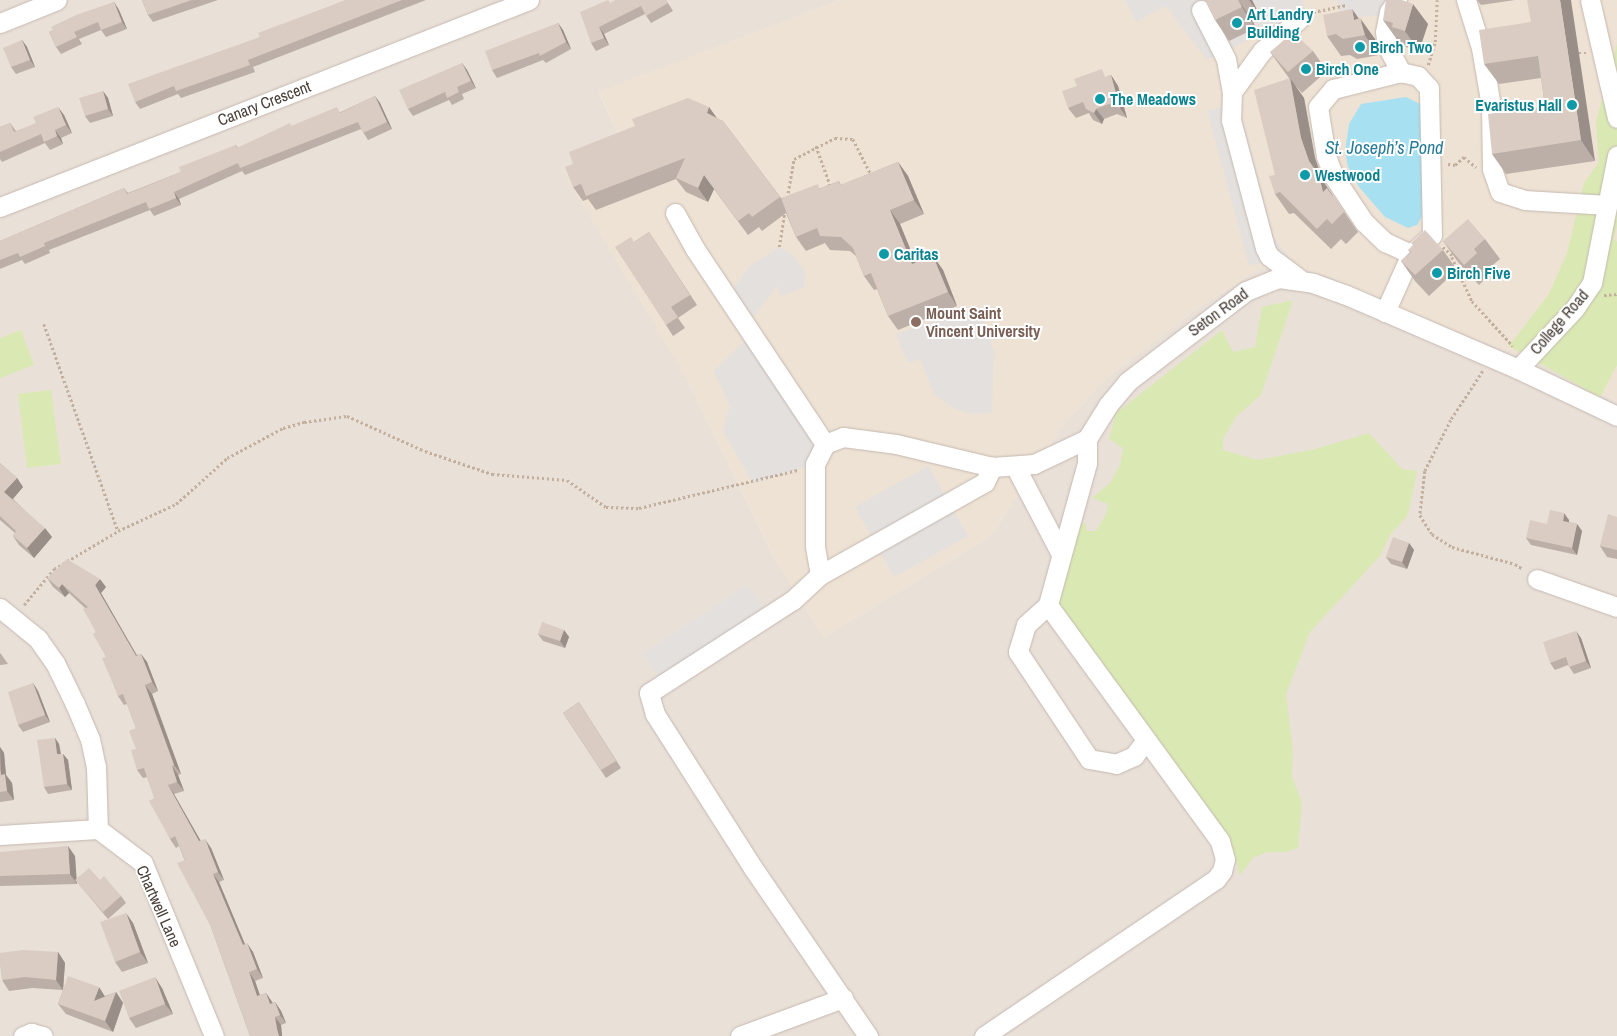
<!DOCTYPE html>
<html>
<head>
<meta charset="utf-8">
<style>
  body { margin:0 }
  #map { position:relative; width:1617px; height:1036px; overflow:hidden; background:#f5efea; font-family:"Archivo Narrow",sans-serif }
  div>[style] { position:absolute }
  .residential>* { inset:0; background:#e9e0d8 }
  .education>* { inset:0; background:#eee2d4 }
  .green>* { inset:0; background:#dae9b3 }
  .parking>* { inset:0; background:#e3e0de }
  .water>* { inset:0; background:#a7e0f1 }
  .path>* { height:2.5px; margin-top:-1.25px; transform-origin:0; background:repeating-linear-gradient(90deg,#c2af9d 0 2.5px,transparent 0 5px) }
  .roads { filter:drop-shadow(0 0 1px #c4b8af) drop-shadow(0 0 1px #c4b8af) }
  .minor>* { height:19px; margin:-9.5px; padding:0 9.5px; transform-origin:9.5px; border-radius:9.5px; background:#fff }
  .wall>* { inset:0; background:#bbafa7 }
  .shaded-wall>* { inset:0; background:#998f88 }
  .building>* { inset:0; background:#daccc2 }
  .dots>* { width:14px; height:14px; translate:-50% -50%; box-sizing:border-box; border:2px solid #fff; border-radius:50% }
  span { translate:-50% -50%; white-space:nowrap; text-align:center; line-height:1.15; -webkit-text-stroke:4px #fff; paint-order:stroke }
  .culture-label { font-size:16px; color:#0d838f; font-weight:700 }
  .left { translate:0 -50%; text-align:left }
  .right { translate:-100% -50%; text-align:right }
  .street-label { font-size:16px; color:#493f38 }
  .education-label { font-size:16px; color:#785e54; font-weight:700 }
  .water-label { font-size:18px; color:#297b95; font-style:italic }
</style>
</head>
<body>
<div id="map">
  <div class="residential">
    <div style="clip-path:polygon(0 0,840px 0,599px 92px,622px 143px,687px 380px,775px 559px,824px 637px,991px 536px,1063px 425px,1105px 379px,1192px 312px,1260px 268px,1298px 269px,1329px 276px,1400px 308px,1550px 367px,1617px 402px,1617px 1036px,0 1036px)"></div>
  </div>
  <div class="education">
    <div style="clip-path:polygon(840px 0,1617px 0,1617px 402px,1550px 367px,1457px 332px,1329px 276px,1298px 269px,1260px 268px,1192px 312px,1105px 379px,1063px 425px,991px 536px,824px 637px,775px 559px,687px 380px,562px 170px,622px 143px,599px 91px)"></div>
  </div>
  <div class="green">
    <div style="clip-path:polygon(1617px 43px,1617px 226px,1614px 239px,1617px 242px,1617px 365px,1600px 397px,1509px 346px,1549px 294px,1567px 253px,1584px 183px,1599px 162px,1596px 122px)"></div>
    <div style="clip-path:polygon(1293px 300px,1261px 395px,1236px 417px,1223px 439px,1223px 450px,1258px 460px,1315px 449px,1369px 433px,1402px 469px,1417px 471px,1408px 515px,1390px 535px,1380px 556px,1310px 632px,1286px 694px,1293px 751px,1292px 776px,1302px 803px,1298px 848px,1286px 852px,1268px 852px,1254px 857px,1240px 875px,1234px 853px,1057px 605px,1075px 525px,1085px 523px,1087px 531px,1096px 531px,1106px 514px,1108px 504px,1092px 498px,1110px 483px,1120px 465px,1123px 448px,1109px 439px,1116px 413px,1222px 330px,1233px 352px,1255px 347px,1262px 307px)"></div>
    <div style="clip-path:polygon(21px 330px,34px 365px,0 378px,0 338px)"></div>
    <div style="clip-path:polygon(51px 390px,61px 464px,27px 468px,18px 394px)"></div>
  </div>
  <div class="parking">
    <div style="clip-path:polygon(1125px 0,1302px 0,1310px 22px,1270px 58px,1256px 36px,1207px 60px,1166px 6px,1136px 22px)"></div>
    <div style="clip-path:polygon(1337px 0,1385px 0,1380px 16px,1342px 17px)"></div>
    <div style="clip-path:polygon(1239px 105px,1274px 238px,1291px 260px,1249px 265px,1207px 110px)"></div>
    <div style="clip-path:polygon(779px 247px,791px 254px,805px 271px,804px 287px,781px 296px,777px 286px,750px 321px,731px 291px,750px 266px)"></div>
    <div style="clip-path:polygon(979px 306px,994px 352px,992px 413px,972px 414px,954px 408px,934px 394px,920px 359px,908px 363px,896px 334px)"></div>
    <div style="clip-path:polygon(752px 334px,825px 444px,815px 464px,753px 483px,723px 431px,730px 406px,714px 371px)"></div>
    <div style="clip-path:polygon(928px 466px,968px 536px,894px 577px,855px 507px)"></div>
    <div style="clip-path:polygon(747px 585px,772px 621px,668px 689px,643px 654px)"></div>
  </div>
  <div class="water">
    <div style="clip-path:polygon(1406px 97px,1422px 105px,1422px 216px,1417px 225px,1408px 228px,1385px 217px,1359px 187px,1348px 167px,1345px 151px,1349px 124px,1361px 104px)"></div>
  </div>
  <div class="path">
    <div style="left:1313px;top:12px;width:34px;rotate:-12deg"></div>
    <div style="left:1579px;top:53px;width:7px"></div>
    <div style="left:1428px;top:65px;width:24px;rotate:-73deg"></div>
    <div style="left:1435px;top:42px;width:42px;rotate:-87.3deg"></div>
    <div style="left:816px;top:146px;width:44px;rotate:69.9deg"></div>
    <div style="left:1448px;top:164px;width:7px;rotate:8deg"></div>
    <div style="left:1455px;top:165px;width:12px;rotate:-42deg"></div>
    <div style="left:1464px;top:157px;width:16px;rotate:40deg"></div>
    <div style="left:787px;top:198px;width:40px;rotate:-80deg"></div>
    <div style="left:794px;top:159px;width:46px;rotate:-27.1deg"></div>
    <div style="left:835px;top:138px;width:18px;rotate:3deg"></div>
    <div style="left:853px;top:139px;width:39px;rotate:63deg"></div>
    <div style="left:779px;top:247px;width:33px;rotate:-81deg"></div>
    <div style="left:1443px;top:247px;width:13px;rotate:42deg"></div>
    <div style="left:1452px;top:257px;width:48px;rotate:65.6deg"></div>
    <div style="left:1472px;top:301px;width:61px;rotate:47.7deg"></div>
    <div style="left:1604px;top:295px;width:13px;rotate:-4deg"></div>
    <div style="left:44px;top:324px;width:220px;rotate:70.3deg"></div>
    <div style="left:1483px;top:371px;width:59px;rotate:123.1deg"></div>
    <div style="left:1451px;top:420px;width:57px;rotate:117deg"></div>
    <div style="left:1425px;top:471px;width:44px;rotate:96.5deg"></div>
    <div style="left:1420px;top:515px;width:22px;rotate:58deg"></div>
    <div style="left:1432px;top:534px;width:24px;rotate:33deg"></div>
    <div style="left:1452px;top:547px;width:65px;rotate:15.1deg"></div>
    <div style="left:1515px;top:564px;width:9px;rotate:32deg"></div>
    <div style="left:24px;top:605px;width:47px;rotate:-50.2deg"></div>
    <div style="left:54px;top:569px;width:74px;rotate:-30.7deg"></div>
    <div style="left:118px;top:531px;width:64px;rotate:-25deg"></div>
    <div style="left:176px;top:504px;width:69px;rotate:-42deg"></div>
    <div style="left:227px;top:458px;width:64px;rotate:-28.2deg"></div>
    <div style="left:283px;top:428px;width:22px;rotate:-16deg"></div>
    <div style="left:304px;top:422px;width:43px;rotate:-7.9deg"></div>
    <div style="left:347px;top:416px;width:85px;rotate:24.2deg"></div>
    <div style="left:425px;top:451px;width:71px;rotate:18.9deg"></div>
    <div style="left:492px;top:474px;width:75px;rotate:4.6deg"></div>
    <div style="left:567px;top:480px;width:47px;rotate:34.7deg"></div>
    <div style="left:606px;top:507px;width:33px;rotate:2deg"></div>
    <div style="left:639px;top:508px;width:163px;rotate:-13.5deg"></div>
  </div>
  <div class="roads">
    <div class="minor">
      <div style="left:1397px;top:0;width:14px;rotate:124deg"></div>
      <div style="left:1389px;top:12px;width:20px;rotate:101deg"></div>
      <div style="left:1385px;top:32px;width:14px;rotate:82deg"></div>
      <div style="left:1387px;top:46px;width:30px;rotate:62deg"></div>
      <div style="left:1466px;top:0;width:50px;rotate:72.6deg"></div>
      <div style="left:1481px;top:48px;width:59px;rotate:80.2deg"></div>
      <div style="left:1491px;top:106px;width:63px;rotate:89.1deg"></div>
      <div style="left:1492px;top:169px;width:24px;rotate:71deg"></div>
      <div style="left:1500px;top:192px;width:26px;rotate:18deg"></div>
      <div style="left:1525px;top:200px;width:82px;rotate:3.5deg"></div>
      <div style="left:1590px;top:0;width:121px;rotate:77.1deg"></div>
      <div style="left:1201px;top:10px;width:55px;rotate:63deg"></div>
      <div style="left:1226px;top:59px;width:34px;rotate:80deg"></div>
      <div style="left:1232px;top:92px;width:28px;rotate:92deg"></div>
      <div style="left:1231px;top:120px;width:132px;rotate:75.1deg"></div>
      <div style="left:1265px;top:248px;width:9px;rotate:63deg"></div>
      <div style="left:1269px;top:256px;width:38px;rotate:37deg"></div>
      <div style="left:0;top:23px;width:61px;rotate:-22deg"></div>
      <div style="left:1232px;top:92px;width:51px;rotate:-53.8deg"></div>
      <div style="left:1262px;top:51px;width:48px;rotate:-40.7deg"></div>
      <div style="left:0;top:207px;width:568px;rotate:-21.37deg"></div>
      <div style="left:675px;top:213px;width:41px;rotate:60.9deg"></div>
      <div style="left:695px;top:249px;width:234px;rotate:56.3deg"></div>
      <div style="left:1385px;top:312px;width:64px;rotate:-65.9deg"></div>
      <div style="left:1411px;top:254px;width:28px;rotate:-42deg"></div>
      <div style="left:1432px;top:235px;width:147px;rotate:-91.2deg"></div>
      <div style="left:1429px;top:88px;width:16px;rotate:-133deg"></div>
      <div style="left:1418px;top:76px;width:17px;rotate:-167deg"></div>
      <div style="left:1401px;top:72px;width:70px;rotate:166deg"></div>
      <div style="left:1333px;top:89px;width:23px;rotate:130deg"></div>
      <div style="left:1318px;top:107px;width:50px;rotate:80.7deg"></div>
      <div style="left:1326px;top:156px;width:22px;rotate:69deg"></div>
      <div style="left:1334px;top:177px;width:54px;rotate:56.3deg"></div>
      <div style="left:1364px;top:222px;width:29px;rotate:44deg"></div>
      <div style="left:1385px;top:242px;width:29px;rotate:25deg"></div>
      <div style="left:1518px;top:369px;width:83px;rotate:-46.9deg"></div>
      <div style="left:1575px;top:308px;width:30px;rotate:-56deg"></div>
      <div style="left:1592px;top:283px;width:130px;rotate:-78.9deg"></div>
      <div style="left:1087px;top:439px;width:24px;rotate:90deg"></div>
      <div style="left:1087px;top:463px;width:147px;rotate:105.4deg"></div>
      <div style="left:1048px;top:605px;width:30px;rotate:138deg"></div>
      <div style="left:1026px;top:625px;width:28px;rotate:107deg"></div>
      <div style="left:1018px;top:652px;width:128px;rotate:56.4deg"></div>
      <div style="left:1089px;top:759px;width:27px;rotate:10deg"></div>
      <div style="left:1116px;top:764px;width:20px;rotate:-24deg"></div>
      <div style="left:1134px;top:756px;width:20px;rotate:-53deg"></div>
      <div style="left:1015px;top:466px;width:99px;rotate:62.4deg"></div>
      <div style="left:820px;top:575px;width:29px;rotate:-100deg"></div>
      <div style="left:815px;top:546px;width:82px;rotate:-90deg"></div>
      <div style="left:815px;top:464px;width:22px;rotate:-63deg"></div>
      <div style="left:825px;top:444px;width:19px;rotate:-21deg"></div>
      <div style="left:843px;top:437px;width:53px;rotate:7.5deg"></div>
      <div style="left:896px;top:444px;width:99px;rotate:13.5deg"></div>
      <div style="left:992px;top:467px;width:42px;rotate:-4.1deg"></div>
      <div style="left:1034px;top:464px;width:59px;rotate:-25.3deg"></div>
      <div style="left:1087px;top:439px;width:40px;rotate:-58deg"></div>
      <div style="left:1108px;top:405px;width:30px;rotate:-50deg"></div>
      <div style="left:1127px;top:382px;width:150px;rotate:-37.4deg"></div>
      <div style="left:1246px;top:291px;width:35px;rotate:-22deg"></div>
      <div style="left:1279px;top:278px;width:34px;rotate:8deg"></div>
      <div style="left:1313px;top:283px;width:33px;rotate:20deg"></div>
      <div style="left:1344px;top:294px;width:189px;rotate:23.3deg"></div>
      <div style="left:1518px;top:369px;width:110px;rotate:25.4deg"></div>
      <div style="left:1537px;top:579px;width:85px;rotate:19.3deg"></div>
      <div style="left:0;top:608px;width:49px;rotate:39.2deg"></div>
      <div style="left:38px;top:639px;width:29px;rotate:55deg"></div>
      <div style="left:55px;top:663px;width:46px;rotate:64deg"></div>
      <div style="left:75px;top:704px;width:38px;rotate:67deg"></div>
      <div style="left:90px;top:739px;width:29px;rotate:78deg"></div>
      <div style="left:96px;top:767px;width:62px;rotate:88.2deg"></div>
      <div style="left:0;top:835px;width:98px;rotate:-3.5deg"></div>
      <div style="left:98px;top:829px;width:56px;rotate:37.1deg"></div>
      <div style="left:143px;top:863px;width:187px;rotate:67.7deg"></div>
      <div style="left:23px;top:1036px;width:9px;rotate:-21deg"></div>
      <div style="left:31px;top:1033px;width:12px;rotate:14deg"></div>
      <div style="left:740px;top:1036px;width:110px;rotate:-20.3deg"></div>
      <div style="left:868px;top:1036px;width:204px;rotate:-124.4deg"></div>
      <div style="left:753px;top:868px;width:183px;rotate:-122.5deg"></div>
      <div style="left:655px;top:714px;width:22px;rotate:-106deg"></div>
      <div style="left:649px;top:693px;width:171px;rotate:-32.9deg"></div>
      <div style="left:793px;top:600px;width:37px;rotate:-43deg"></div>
      <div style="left:820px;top:575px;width:189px;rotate:-29.4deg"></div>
      <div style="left:985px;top:482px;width:17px;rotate:-65deg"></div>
      <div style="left:984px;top:1036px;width:280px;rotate:-34.1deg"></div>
      <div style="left:1216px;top:879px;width:10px;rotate:-53deg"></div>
      <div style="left:1222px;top:871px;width:12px;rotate:-76deg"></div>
      <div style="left:1225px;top:859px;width:19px;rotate:-106deg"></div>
      <div style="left:1220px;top:841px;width:292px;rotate:-126.1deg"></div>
    </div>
  </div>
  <div class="wall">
    <div style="clip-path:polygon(142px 0,218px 0,153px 22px,148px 15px)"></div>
    <div style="clip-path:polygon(346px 0,426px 0,253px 67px,255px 72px,181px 98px,178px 94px,140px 109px,135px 102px,260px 37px)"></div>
    <div style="clip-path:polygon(666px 0,673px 11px,651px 23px,645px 14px,604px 34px,609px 45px,596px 51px,591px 43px,610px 3px)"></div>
    <div style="clip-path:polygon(1205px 0,1252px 0,1259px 14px,1251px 18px,1256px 28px,1229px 41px,1215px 20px)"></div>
    <div style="clip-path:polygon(1477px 0,1515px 0,1481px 5px)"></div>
    <div style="clip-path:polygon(114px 2px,119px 10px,127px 29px,106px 37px,101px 30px,79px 39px,82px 44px,61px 54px,56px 47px,49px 32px)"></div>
    <div style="clip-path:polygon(1359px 19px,1375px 39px,1379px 55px,1357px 59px,1350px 55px,1341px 56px,1327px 36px)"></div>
    <div style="clip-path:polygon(1383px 20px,1428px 24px,1419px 51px,1406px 47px,1402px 42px,1398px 41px)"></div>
    <div style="clip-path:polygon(1531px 22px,1595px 161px,1506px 174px,1492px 154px,1545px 106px,1541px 78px,1499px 84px,1484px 64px)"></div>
    <div style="clip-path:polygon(558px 23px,563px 30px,571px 49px,546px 63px,543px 60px,497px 78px,492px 70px)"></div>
    <div style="clip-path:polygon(22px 40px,27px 47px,35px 67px,16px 74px,11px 67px)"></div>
    <div style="clip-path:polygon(1313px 51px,1327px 71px,1302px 93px,1292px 82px,1304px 98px,1315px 158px,1323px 181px,1333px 196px,1358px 232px,1346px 244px,1341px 239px,1331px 249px,1294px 213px,1289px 214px,1275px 194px,1289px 78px,1270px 52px)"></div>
    <div style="clip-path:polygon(462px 63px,467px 70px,476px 88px,462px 94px,464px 99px,452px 105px,449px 100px,413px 116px,408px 109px)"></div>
    <div style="clip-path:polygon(1111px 75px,1118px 86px,1127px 118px,1117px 114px,1104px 119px,1102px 124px,1093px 120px,1089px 113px,1076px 118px,1068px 108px,1108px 76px)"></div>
    <div style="clip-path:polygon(103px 91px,108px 98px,113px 116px,90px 123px,85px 116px)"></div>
    <div style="clip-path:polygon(375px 96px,380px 103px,392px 129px,368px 140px,361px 129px,245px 175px,242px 171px,179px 199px,181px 205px,154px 216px,150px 210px,49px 250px,50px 253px,25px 264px,22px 260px,0 269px,0 241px,124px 188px,128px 193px,181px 172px,236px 145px,238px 148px,292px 126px,341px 112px)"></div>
    <div style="clip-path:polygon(709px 107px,716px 118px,723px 121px,781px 198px,821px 188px,839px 181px,841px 185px,898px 162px,908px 176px,924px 214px,900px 224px,916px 263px,933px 256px,943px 270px,957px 306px,898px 330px,888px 316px,877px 289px,874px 290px,864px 276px,856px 256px,850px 251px,830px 250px,825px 243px,806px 251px,796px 237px,786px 213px,762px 231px,759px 227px,748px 235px,714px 189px,708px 202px,686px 192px,676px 179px,596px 210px,588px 199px,583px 201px,573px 187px)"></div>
    <div style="clip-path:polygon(64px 115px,72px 133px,61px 138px,63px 144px,50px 150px,45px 143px,2px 162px,0 159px,0 127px,10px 123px,16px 131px)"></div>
    <div style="clip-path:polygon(649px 232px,697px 305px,678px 318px,685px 328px,673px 336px,666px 325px,634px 242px)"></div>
    <div style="clip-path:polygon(1485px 239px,1500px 259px,1488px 269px,1491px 273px,1479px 285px,1458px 262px,1443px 241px)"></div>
    <div style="clip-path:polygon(1408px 250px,1443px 250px,1457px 270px,1429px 296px,1415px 281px,1401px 261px,1410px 252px)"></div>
    <div style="clip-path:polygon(0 463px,17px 478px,23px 487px,13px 499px,52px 537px,34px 558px,19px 545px,13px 536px,15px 533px,0 520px)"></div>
    <div style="clip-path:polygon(1617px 517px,1617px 559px,1607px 557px,1600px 546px)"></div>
    <div style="clip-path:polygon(1569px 520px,1569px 522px,1577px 524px,1582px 531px,1577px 555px,1531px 545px,1526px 538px,1547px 524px)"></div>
    <div style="clip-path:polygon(1409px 543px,1414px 550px,1407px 569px,1391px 564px,1386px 557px)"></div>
    <div style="clip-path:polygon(47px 578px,106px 587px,101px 593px,137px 655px,141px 654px,147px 662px,158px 691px,152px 694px,181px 774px,178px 775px,184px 791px,174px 794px,200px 841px,211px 848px,224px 880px,219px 882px,245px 944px,253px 952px,263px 978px,255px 981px,260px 995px,266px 993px,273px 1003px,275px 1002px,281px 1011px,286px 1023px,281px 1025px,282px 1036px,250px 1036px,211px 927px,179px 846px,176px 848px,170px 839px,147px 777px,143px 778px,137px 770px,136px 749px,136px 728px,127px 704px,124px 705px,118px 696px,106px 657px,96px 632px,85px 608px,69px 593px,65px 597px,53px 587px)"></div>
    <div style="clip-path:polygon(564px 630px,569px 637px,565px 648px,543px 641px,538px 634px)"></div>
    <div style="clip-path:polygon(1581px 638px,1591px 668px,1574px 674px,1568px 665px,1555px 670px,1550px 663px)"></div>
    <div style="clip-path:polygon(0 653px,1px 654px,8px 664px,0 665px)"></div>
    <div style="clip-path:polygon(33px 683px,38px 691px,50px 722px,23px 732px,18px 725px)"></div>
    <div style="clip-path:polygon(579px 702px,621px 768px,606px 778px,563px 713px)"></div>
    <div style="clip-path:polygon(55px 738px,59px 744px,61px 754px,63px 754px,68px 760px,72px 790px,48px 794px,44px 787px)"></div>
    <div style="clip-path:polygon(0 747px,4px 753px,6px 775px,12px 783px,14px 800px,0 802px)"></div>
    <div style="clip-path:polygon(0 852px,75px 856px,76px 879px,100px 880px,121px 896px,126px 903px,108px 919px,77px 882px,77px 884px,0 886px)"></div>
    <div style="clip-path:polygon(133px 923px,148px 963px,122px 972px,115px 962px)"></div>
    <div style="clip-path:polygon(58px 952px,65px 963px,63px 990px,105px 996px,116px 992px,123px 1003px,113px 1032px,66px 1014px,58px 1004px,63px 990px,32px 988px,9px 991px,2px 980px)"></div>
    <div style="clip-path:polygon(162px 988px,173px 1014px,136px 1028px,129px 1018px)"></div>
  </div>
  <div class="shaded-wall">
    <div style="clip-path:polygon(1238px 0,1251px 18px,1256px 28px,1242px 7px)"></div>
    <div style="clip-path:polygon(1249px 0,1252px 0,1259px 14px)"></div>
    <div style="clip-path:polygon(1560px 0,1571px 0,1595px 161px,1581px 140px)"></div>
    <div style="clip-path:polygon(114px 2px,119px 10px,127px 29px,122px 22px)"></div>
    <div style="clip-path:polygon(1413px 4px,1428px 24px,1419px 51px,1405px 31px)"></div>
    <div style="clip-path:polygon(1352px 9px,1362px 23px,1360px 18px,1375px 39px,1379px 55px,1354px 20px)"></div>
    <div style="clip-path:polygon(558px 23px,563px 30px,571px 49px,566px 42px)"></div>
    <div style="clip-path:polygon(599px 27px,604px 34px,609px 45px,604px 38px)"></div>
    <div style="clip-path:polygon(22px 40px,27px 47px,35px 67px,30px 60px)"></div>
    <div style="clip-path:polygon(462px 63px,467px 70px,476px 88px,471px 81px)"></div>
    <div style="clip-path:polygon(1111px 75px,1118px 86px,1127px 118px,1120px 108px)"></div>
    <div style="clip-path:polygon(1290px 78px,1304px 98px,1315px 158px,1323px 181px,1333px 196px,1323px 192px,1309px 161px,1301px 138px)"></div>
    <div style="clip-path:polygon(103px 91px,108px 98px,113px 116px,108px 109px)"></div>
    <div style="clip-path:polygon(375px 96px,380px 103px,392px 129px,387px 122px)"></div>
    <div style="clip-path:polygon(58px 107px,64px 115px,72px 133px,66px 125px)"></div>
    <div style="clip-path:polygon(709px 107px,719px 121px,707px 113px)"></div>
    <div style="clip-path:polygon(1096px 109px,1104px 119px,1102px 124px,1094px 113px)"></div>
    <div style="clip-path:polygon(55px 130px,61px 138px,63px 144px,57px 136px)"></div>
    <div style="clip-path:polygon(898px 162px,908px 176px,924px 214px,914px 200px)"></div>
    <div style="clip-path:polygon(704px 175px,714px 189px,708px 202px,698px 188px)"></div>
    <div style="clip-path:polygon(174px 192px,179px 199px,181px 205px,176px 198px)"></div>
    <div style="clip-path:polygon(890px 210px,900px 224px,922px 278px,912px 264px)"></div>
    <div style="clip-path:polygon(933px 256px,943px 270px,957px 306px,948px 292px)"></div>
    <div style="clip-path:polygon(17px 478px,23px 487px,11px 501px,4px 492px)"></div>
    <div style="clip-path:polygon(1564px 513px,1569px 520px,1568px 528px,1563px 521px)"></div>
    <div style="clip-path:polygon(1577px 524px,1582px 531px,1577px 555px,1572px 548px)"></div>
    <div style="clip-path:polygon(45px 528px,52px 537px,34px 558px,27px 548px)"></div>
    <div style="clip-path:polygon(1409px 543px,1414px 550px,1407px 569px,1402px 562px)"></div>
    <div style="clip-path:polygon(100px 579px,106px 587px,101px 593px,142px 665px,136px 656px,95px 585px)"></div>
    <div style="clip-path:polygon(62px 584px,69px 593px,65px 597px,59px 588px)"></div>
    <div style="clip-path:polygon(564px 630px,569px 637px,565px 648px,560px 641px)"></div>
    <div style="clip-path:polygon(1576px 631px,1581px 638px,1591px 668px,1586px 661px)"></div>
    <div style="clip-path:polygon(141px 654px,147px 662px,158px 691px,152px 682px)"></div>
    <div style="clip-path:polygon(33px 683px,38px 691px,50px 722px,45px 715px)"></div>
    <div style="clip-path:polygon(145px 685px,152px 694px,181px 774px,174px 765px)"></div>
    <div style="clip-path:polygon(55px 738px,59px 744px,62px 761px,57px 754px)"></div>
    <div style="clip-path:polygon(0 747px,4px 753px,6px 775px,12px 783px,14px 800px,7px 791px,1px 775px)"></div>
    <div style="clip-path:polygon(63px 754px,68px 760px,72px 790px,67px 784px)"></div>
    <div style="clip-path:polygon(172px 766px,178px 775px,184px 791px,177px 782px)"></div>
    <div style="clip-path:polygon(168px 785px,174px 794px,206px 850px,199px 841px)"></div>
    <div style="clip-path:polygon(205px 839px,211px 848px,224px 880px,218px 872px)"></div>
    <div style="clip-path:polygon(68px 846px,75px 856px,77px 884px,70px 874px)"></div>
    <div style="clip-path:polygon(213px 874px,219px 882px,249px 954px,243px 945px)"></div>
    <div style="clip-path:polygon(126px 913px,133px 923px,148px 963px,140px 952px)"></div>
    <div style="clip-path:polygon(247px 943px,253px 952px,263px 978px,257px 969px)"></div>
    <div style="clip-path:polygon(58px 952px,65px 963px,63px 990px,56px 980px)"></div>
    <div style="clip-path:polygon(249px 972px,255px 981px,263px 1005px,257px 996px)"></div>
    <div style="clip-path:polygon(155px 977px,162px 988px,173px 1014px,165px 1004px)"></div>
    <div style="clip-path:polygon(99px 987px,106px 998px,94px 1001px)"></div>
    <div style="clip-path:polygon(116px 992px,123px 1003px,113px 1032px,105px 1021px)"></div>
    <div style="clip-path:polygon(266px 993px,272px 1002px,276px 1013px,270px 1004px)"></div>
    <div style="clip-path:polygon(275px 1002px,281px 1011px,286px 1023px,280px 1015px)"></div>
    <div style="clip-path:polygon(275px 1017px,281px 1025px,282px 1036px,279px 1036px,277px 1029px)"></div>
  </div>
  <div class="building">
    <div style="clip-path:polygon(142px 0,192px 0,148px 15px)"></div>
    <div style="clip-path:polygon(346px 0,402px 0,248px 60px,250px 65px,176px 91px,174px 86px,135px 102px,128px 84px,260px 37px,258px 33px)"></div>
    <div style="clip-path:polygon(608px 0,610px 3px,615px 0,666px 0,668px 3px,646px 16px,641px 6px,599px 27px,604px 38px,591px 43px,580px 12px)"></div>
    <div style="clip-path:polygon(1205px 0,1238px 0,1242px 7px,1215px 20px)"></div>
    <div style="clip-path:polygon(1386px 0,1402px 0,1413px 4px,1405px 31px,1392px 27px,1393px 23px,1383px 20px)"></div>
    <div style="clip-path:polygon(1527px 0,1560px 0,1581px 140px,1492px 154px,1488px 114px,1545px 106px,1538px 56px,1484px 64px,1479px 30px,1531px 22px)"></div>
    <div style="clip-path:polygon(114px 2px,122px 22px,101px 30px,98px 22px,74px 32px,77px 37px,56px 47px,49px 32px,53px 30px,51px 27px,76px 15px)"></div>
    <div style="clip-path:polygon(1352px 9px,1354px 20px,1360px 18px,1365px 35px,1343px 39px,1336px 34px,1327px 36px,1323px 15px)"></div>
    <div style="clip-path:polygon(558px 23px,566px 42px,540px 56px,539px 53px,492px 70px,485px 51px)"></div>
    <div style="clip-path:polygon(1293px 32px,1313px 51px,1288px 72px,1270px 52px)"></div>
    <div style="clip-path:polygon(22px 40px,30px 60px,11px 67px,3px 48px)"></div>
    <div style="clip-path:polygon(462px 63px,471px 81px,457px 87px,459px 92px,447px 98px,445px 92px,408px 109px,399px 90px)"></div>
    <div style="clip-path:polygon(1102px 69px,1105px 77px,1111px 75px,1120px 108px,1109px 104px,1096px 109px,1094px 113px,1086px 109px,1083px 102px,1068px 108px,1062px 91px,1077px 86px,1074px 79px)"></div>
    <div style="clip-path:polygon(1290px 78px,1301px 138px,1309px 161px,1319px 175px,1323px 192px,1327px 188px,1344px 212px,1332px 224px,1327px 219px,1317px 229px,1280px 192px,1275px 194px,1269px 176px,1275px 175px,1254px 90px)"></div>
    <div style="clip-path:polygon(103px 91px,108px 109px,85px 116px,79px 98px)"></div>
    <div style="clip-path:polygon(375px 96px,387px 122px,363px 133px,358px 122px,240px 168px,238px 163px,174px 192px,176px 198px,149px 209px,146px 202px,44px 243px,45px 246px,20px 257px,18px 253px,0 260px,0 241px,124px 188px,127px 194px,181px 172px,179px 167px,236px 145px,237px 148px,290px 123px,291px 126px,337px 107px,340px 113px)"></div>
    <div style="clip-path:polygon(688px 98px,709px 107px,707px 113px,723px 121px,780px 197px,752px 217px,749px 213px,738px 221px,704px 175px,698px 188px,676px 178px,685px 158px,586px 196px,581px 184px,573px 187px,565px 167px,573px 164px,569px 152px,635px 126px,632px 119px)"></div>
    <div style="clip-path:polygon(58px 107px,66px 125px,55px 130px,57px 136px,44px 142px,41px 134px,0 152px,0 127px,10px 123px,14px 132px,36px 123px,33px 117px)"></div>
    <div style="clip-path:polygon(898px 162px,914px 200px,890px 210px,912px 264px,933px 256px,948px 292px,888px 316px,871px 273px,864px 276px,853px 248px,841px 237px,820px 236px,817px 228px,796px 237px,781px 198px,818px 184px,819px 189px,839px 181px,840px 185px)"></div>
    <div style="clip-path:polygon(1468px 219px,1485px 239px,1474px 249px,1477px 253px,1464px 265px,1443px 241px)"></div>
    <div style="clip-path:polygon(1425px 230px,1443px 250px,1415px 275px,1401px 261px,1411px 252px,1408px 250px,1413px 245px,1411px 243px)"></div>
    <div style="clip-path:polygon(649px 232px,690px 295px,671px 307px,678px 317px,666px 325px,615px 247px,631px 237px,634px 242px)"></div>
    <div style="clip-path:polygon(0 463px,17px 478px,4px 492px,45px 528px,27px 548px,13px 536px,16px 531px,0 516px)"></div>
    <div style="clip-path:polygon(1550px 510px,1564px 513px,1563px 521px,1577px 524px,1572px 548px,1526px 538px,1530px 520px,1547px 524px)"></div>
    <div style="clip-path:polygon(1608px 514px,1617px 517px,1617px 550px,1600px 546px)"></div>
    <div style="clip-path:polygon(1393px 537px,1409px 543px,1402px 562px,1386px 557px)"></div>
    <div style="clip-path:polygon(67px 559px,100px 579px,95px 585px,136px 656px,141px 654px,152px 682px,145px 685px,174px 765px,172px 766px,177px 782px,168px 785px,199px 841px,205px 839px,218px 872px,213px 874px,243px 945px,247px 943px,257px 969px,249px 972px,257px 996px,266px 993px,270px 1004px,275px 1002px,280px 1015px,275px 1017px,277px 1029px,279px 1036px,250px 1036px,211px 927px,177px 863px,185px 860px,175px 836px,170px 839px,149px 801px,154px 798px,144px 768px,137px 770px,131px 750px,136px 749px,129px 731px,136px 728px,123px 694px,118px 696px,102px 658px,106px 657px,93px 634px,96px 632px,83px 609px,88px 607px,62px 584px,59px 588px,47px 578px)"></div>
    <div style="clip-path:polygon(542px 622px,564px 630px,560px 641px,538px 634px)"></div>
    <div style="clip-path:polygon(1576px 631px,1586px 661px,1569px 667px,1566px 657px,1550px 663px,1543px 642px)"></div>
    <div style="clip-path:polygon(33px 683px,45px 715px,18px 725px,8px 692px)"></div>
    <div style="clip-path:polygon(579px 702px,616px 761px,601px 770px,563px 713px)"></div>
    <div style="clip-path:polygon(55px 738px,57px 754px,63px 754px,67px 784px,44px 787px,37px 740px)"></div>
    <div style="clip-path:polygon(0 769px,1px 775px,5px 774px,7px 791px,0 792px)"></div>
    <div style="clip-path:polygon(68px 846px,70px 874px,0 876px,0 852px)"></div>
    <div style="clip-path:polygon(89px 868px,100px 880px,104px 876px,121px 896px,103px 912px,75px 880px)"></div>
    <div style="clip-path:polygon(126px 913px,140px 952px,115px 962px,100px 922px)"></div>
    <div style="clip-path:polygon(23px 950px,58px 952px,56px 980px,25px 977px,2px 980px,0 965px,0 953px)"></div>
    <div style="clip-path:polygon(68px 976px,99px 987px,94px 1001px,116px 992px,105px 1021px,58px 1004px)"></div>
    <div style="clip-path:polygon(155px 977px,165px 1004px,129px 1018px,119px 991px)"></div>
  </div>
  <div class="dots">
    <div style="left:1237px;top:23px;background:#0f9aa8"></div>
    <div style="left:1360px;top:47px;background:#0f9aa8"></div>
    <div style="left:1306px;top:69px;background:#0f9aa8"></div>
    <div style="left:1100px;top:99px;background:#0f9aa8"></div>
    <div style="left:1572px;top:105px;background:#0f9aa8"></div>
    <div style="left:1305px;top:175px;background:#0f9aa8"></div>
    <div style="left:884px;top:254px;background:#0f9aa8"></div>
    <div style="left:1437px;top:273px;background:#0f9aa8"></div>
    <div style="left:916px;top:322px;background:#8d6e63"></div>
  </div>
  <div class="culture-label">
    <span class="left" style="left:1247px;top:23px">Art Landry<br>Building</span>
    <span class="left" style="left:1370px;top:47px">Birch Two</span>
    <span class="left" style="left:1316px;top:69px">Birch One</span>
    <span class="left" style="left:1110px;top:99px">The Meadows</span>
    <span class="right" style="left:1562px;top:105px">Evaristus Hall</span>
    <span class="left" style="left:1315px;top:175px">Westwood</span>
    <span class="left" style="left:894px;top:254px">Caritas</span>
    <span class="left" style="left:1447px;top:273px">Birch Five</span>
  </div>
  <div class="street-label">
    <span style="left:264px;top:103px;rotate:-21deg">Canary Crescent</span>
    <span style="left:1218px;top:312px;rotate:-36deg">Seton Road</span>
    <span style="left:1559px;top:322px;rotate:-49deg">College Road</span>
    <span style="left:159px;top:906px;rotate:66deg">Chartwell Lane</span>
  </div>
  <div class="education-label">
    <span class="left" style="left:926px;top:322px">Mount Saint<br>Vincent University</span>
  </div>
  <div class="water-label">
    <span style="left:1384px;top:148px">St. Joseph’s Pond</span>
  </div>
</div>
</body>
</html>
